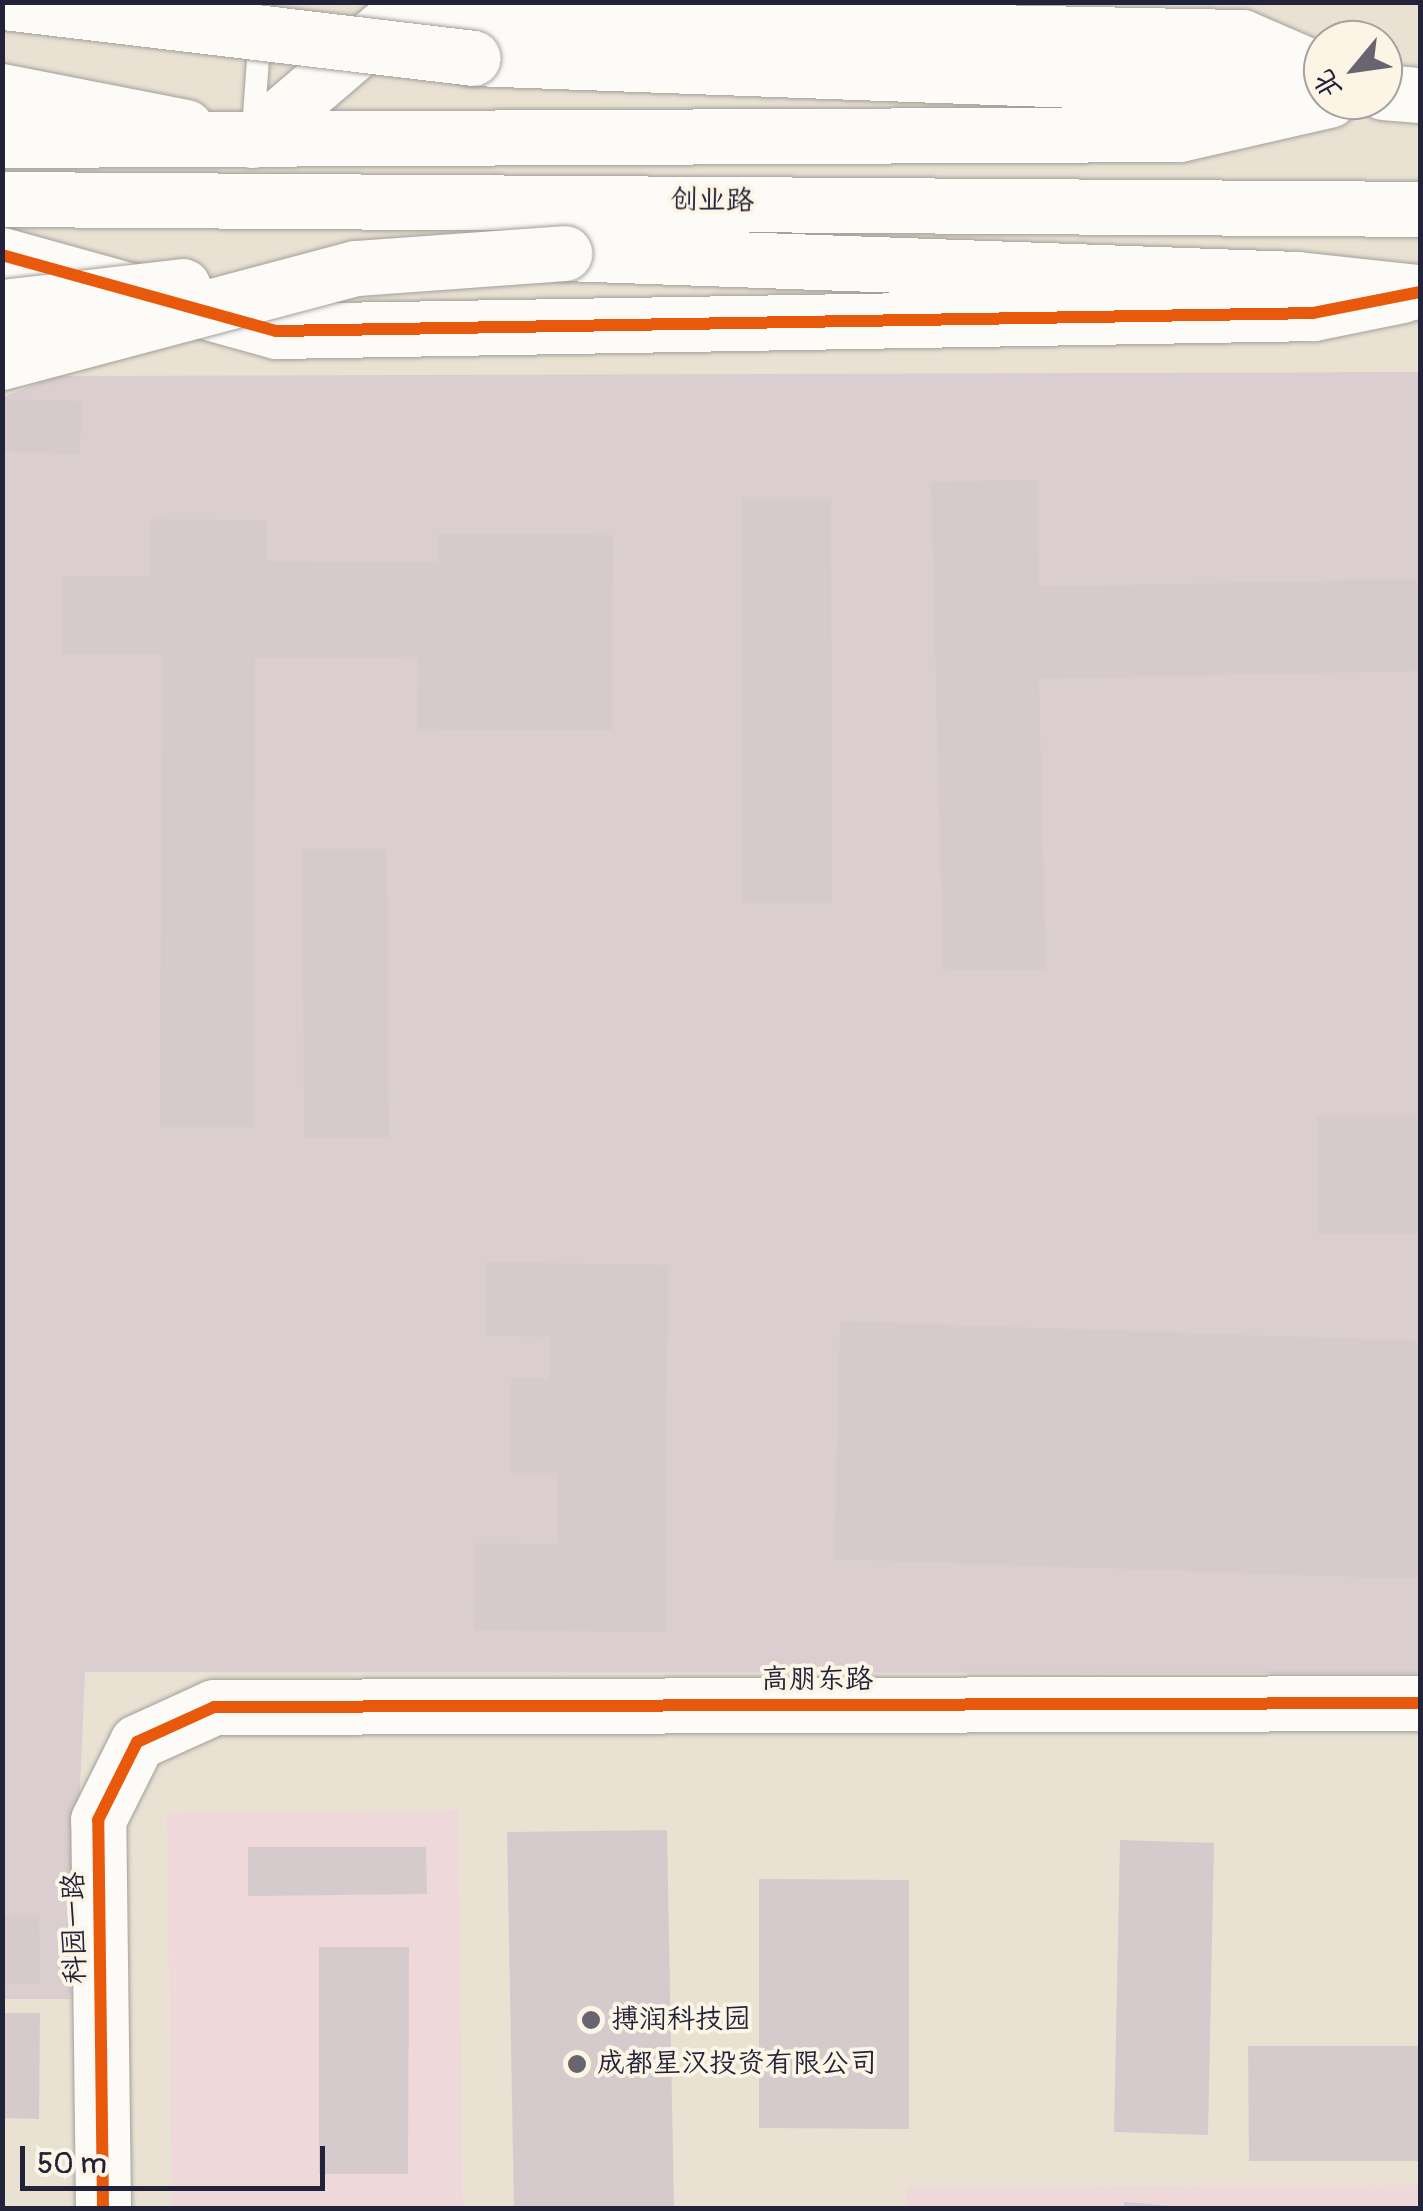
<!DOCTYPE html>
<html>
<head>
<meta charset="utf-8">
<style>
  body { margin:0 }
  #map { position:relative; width:1423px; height:2211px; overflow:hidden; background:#e9e2d3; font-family:Pangolin,"LXGW WenKai TC",sans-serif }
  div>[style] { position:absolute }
  .built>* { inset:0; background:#eed8da }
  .industrial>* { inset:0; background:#dbced0 }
  .building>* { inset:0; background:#d6cbcc }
  .roads { filter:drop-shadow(0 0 2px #a39f9a) drop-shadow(0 0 2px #a39f9a) }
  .service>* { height:22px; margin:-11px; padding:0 11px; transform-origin:11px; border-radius:11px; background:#fcfbf8 }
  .tertiary>* { height:55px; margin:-27.5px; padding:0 27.5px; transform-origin:27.5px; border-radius:27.5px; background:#fcfbf8 }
  .secondary>* { height:55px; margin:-27.5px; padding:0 27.5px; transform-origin:27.5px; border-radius:27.5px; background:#fcfbf8 }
  .primary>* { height:55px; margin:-27.5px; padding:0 27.5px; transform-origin:27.5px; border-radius:27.5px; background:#fcfbf8 }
  .trunk>* { height:55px; margin:-27.5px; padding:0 27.5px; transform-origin:27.5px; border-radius:27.5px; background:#fcfbf8 }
  .bridges { filter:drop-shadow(0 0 2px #a39f9a) drop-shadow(0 0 2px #a39f9a) }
  .trunk-bridge>* { height:55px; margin:-27.5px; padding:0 27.5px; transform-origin:27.5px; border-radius:27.5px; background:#fcfbf8 }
  .cycleway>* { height:12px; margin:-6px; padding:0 6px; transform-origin:6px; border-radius:6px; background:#e8590c }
  .dots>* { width:28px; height:28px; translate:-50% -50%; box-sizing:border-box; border:5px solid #fcf5e5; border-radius:50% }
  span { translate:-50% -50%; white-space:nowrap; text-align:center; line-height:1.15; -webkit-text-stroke:8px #fcf5e5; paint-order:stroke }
  .street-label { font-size:28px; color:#22223b }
  .poi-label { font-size:28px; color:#22223b }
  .left { translate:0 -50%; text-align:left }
  .frame { position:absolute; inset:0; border:5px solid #22223b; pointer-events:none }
  .north { position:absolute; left:1303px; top:20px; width:100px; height:100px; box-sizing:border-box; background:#fcf5e5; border:2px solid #a5a1a1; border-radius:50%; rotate:241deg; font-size:28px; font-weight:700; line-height:40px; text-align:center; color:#22223b }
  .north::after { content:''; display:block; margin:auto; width:35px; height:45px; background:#686570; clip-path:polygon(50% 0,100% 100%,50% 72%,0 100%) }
  .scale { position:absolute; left:20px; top:2146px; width:305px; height:45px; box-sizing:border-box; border:5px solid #22223b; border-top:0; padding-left:12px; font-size:30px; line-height:35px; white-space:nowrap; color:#22223b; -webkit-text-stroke:8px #fcf5e5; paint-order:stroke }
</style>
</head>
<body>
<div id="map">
  <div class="built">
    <div style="clip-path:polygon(458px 1810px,463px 2208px,172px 2208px,167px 1813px)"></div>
    <div style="clip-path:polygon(1420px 2185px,1420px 2208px,907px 2208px,906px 2187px)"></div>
  </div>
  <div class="industrial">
    <div style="clip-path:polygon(1420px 372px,1420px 1673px,85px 1672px,71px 1999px,3px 1999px,3px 397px,58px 376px)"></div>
  </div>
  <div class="building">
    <div style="clip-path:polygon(2px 399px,82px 401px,80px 454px,2px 451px)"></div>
    <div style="clip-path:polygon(1037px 480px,1039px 587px,1420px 579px,1420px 671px,1039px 679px,1046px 969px,943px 971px,931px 482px)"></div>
    <div style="clip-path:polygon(742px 499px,831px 499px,832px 903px,743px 903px)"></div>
    <div style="clip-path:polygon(151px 519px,267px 520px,267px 561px,438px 563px,438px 534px,613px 535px,612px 730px,417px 729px,418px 659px,255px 658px,253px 1127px,160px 1127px,162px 654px,62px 653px,63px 576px,151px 576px)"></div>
    <div style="clip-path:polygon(302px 849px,387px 849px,389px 1138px,304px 1138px)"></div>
    <div style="clip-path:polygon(1317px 1115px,1420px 1115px,1420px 1234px,1318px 1234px)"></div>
    <div style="clip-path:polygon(486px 1262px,668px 1265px,665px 1632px,474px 1630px,475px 1543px,557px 1544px,557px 1473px,511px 1473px,511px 1378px,549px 1379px,550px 1337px,485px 1336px)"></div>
    <div style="clip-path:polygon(840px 1321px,1420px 1341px,1420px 1579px,834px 1559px)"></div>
    <div style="clip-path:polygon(667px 1830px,674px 2208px,514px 2208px,507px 1832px)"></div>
    <div style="clip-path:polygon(1120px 1840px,1214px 1843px,1208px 2135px,1114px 2132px)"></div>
    <div style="clip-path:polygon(248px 1847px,426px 1847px,427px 1894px,248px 1896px)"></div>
    <div style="clip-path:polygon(759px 1879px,909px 1880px,909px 2129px,759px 2128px)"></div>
    <div style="clip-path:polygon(2px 1915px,39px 1915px,40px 1984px,2px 1984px)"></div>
    <div style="clip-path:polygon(319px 1947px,409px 1947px,408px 2174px,319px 2174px)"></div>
    <div style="clip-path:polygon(2px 2013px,40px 2013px,39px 2119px,2px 2118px)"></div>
    <div style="clip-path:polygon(1248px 2046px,1420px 2046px,1420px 2161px,1249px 2161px)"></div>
    <div style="clip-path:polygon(1124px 2202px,1173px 2206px,1173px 2208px,1124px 2208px)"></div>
  </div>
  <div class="roads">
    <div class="service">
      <div style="left:253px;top:129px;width:127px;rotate:-85.9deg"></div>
    </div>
    <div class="tertiary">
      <div style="left:252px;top:140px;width:184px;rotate:-40.6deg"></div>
      <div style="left:392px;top:20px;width:850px;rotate:1.15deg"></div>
      <div style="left:1242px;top:37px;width:88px;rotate:23.4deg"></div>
      <div style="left:2px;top:255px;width:284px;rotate:15.5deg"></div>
      <div style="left:276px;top:331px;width:1037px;rotate:-0.99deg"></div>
      <div style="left:1313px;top:313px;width:91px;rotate:-11.4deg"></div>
      <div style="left:103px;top:2208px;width:388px;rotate:-90.7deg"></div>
      <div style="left:98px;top:1820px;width:87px;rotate:-63.4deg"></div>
      <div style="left:137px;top:1742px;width:85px;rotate:-24.4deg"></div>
      <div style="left:214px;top:1707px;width:1206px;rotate:-0.19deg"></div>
    </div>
    <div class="secondary">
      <div style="left:2px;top:91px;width:187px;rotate:11.1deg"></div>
    </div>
    <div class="primary">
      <div style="left:1383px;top:92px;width:37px;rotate:5deg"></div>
      <div style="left:2px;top:140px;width:1177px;rotate:-0.29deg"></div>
      <div style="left:1179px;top:134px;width:154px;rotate:-12.8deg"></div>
      <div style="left:2px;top:199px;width:1418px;rotate:0.4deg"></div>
    </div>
    <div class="trunk">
      <div style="left:473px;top:58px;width:851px;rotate:2.09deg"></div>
      <div style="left:564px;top:253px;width:733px;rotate:2.03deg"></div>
      <div style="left:1297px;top:279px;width:120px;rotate:6.2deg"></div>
    </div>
  </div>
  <div class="bridges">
    <div class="trunk-bridge">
      <div style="left:4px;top:2px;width:472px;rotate:6.8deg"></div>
      <div style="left:2px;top:307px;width:182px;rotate:-6.6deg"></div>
      <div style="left:2px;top:362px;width:366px;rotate:-14.9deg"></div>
      <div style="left:356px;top:268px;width:209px;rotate:-4.1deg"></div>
    </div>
  </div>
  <div class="cycleway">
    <div style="left:2px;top:255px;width:284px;rotate:15.5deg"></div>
    <div style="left:276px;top:331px;width:1037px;rotate:-0.99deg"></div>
    <div style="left:1313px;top:313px;width:109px;rotate:-11.1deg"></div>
    <div style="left:103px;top:2208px;width:388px;rotate:-90.7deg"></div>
    <div style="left:98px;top:1820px;width:87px;rotate:-63.4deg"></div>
    <div style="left:137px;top:1742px;width:85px;rotate:-24.4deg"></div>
    <div style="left:214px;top:1707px;width:1206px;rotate:-0.19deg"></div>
  </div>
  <div class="dots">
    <div style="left:591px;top:2020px;background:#686570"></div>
    <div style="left:577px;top:2064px;background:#686570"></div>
  </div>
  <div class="street-label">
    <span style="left:712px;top:201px;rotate:1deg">创业路</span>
    <span style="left:817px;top:1680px">高朋东路</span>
    <span style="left:75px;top:1928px;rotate:-91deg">科园一路</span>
  </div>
  <div class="poi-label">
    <span class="left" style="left:611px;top:2020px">搏润科技园</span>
    <span class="left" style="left:597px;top:2064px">成都星汉投资有限公司</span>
  </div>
  <div class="frame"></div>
  <div class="north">北</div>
  <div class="scale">50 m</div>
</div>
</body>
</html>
